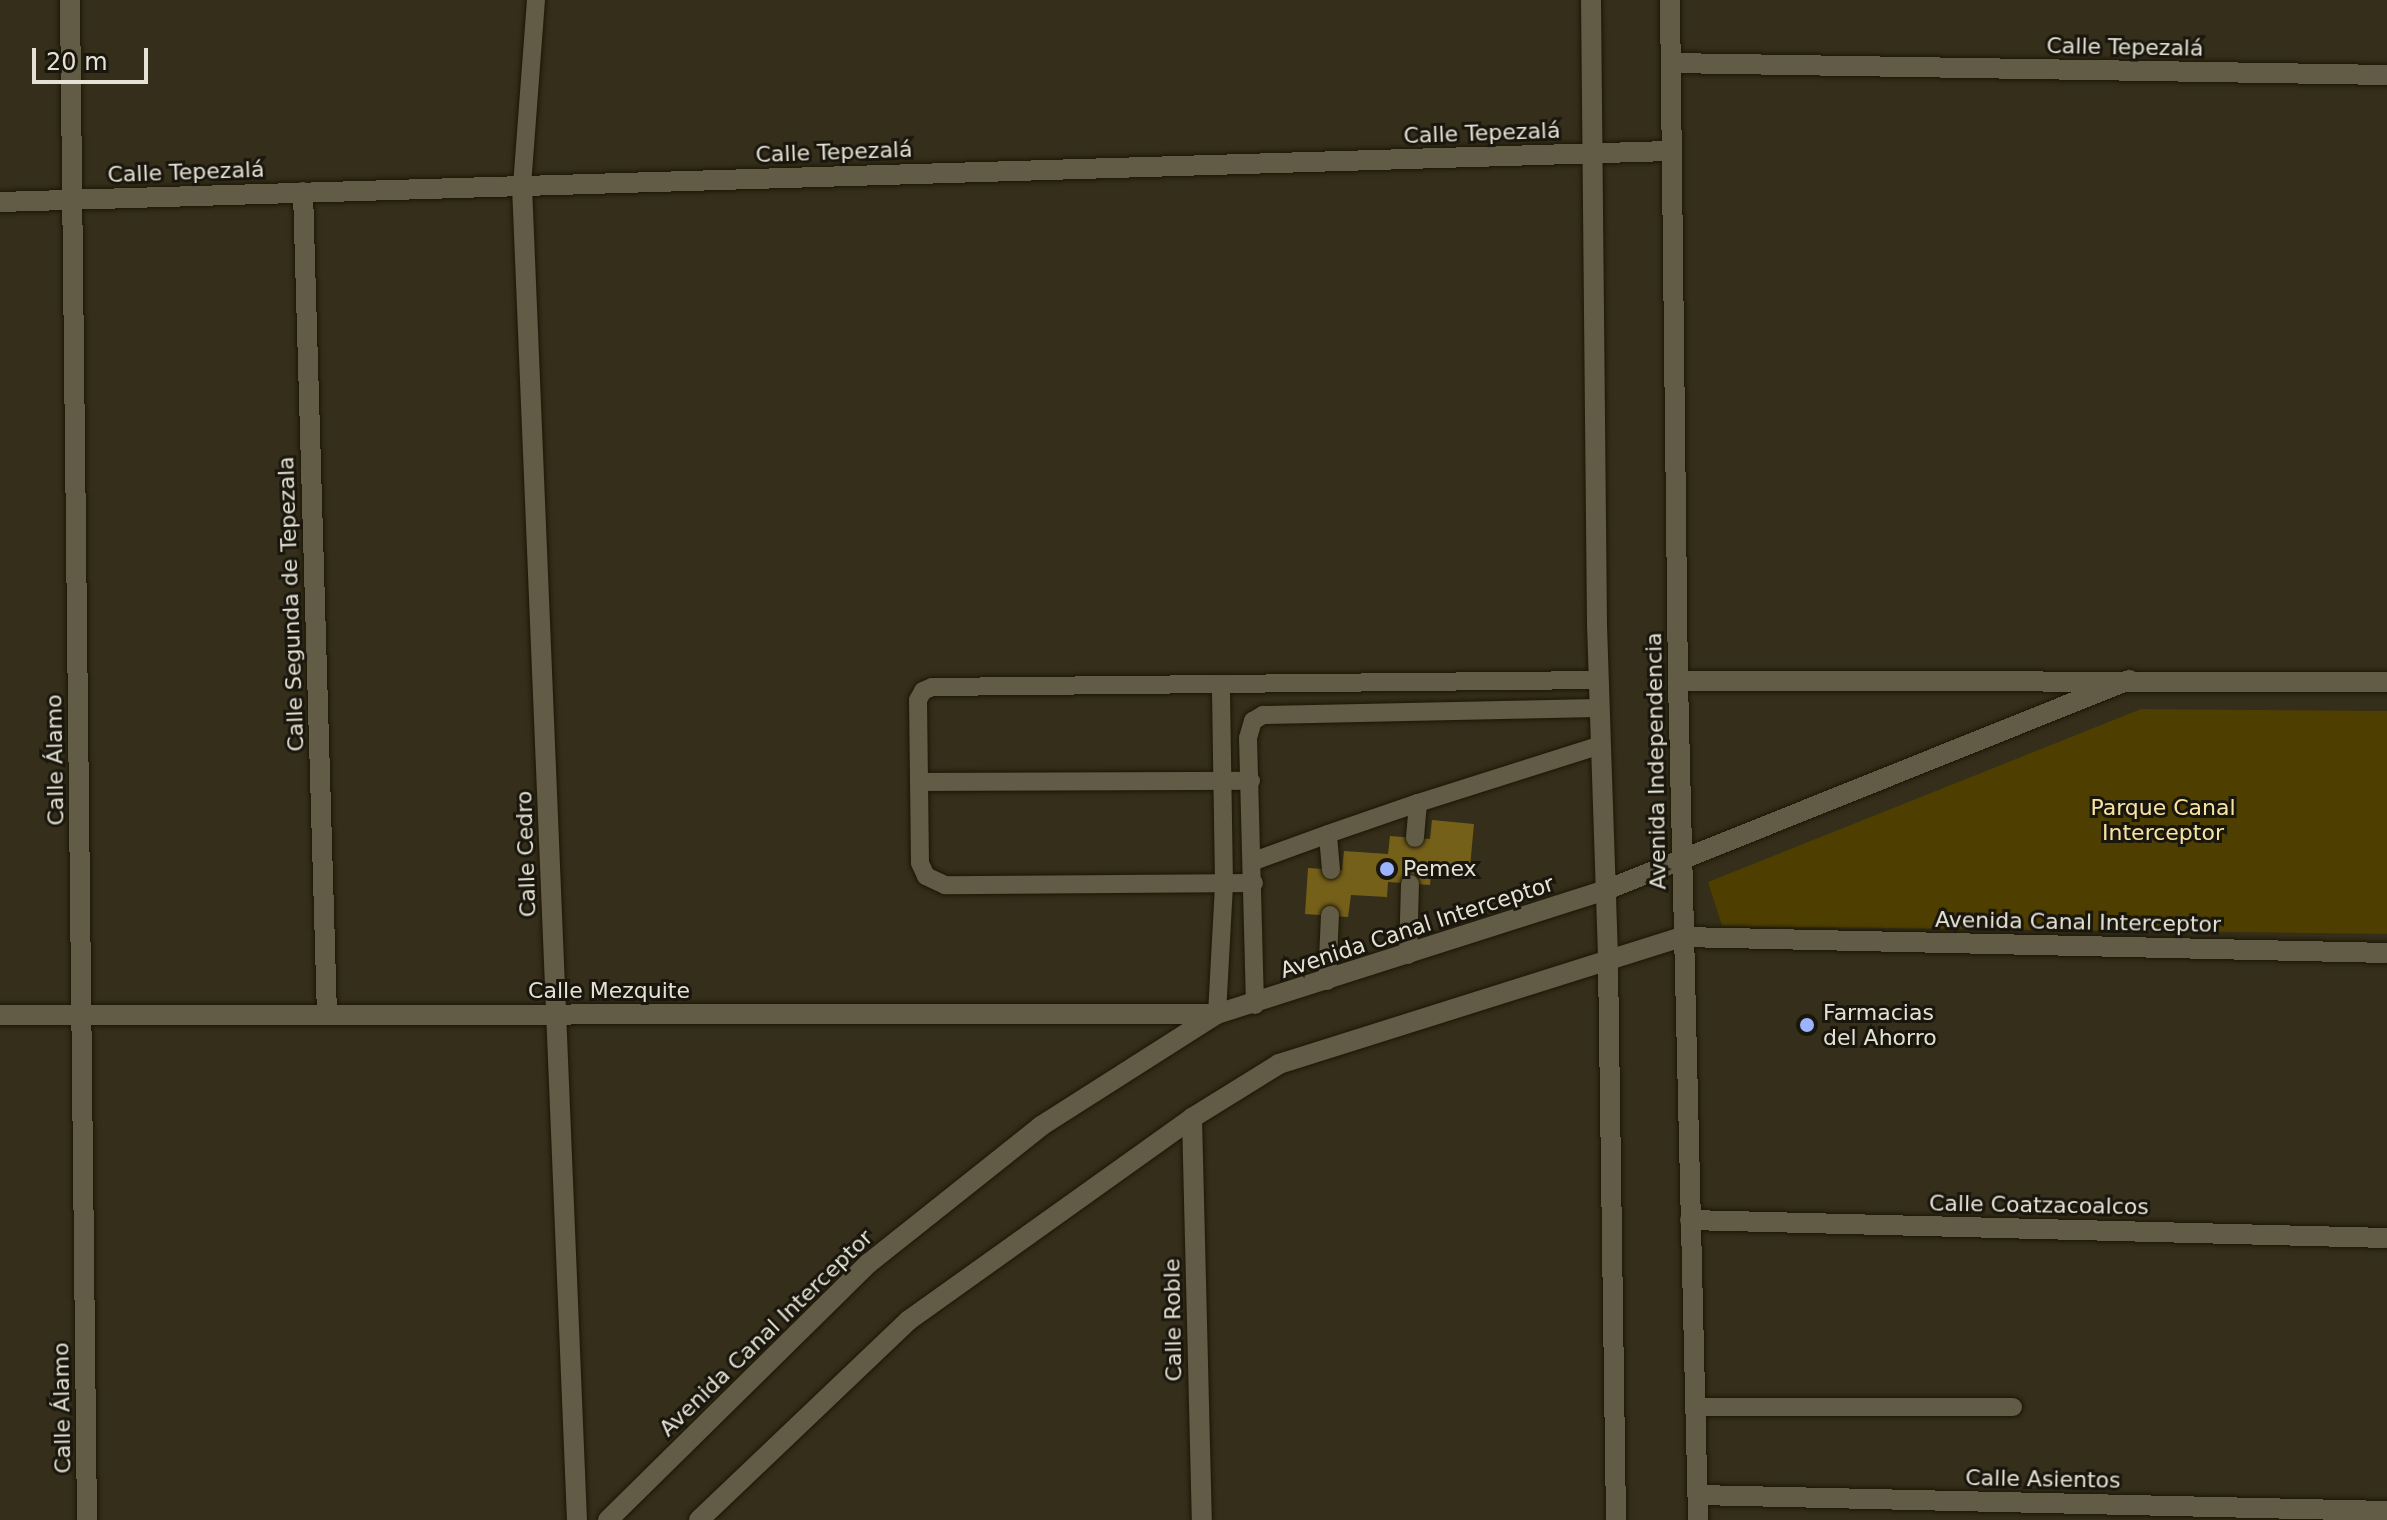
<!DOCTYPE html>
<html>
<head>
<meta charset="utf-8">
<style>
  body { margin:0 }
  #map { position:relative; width:2387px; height:1520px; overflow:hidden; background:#342e1a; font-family:"DejaVu Sans",sans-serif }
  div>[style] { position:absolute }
  .green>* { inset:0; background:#4e3e00 }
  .building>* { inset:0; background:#75601a }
  .roads { filter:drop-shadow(0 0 2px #1c1604) drop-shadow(0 0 2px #1c1604) }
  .lane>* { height:18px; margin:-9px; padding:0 9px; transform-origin:9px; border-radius:9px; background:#625b46 }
  .street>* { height:20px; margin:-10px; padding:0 10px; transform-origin:10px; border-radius:10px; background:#625b46 }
  .secondary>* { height:20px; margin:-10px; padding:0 10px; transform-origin:10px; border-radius:10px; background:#625b46 }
  .dots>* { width:22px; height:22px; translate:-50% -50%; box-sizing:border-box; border:4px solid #19160d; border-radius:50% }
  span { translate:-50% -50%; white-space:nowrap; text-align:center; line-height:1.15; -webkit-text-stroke:6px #19160d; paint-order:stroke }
  .street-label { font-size:22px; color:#e5e1d5 }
  .park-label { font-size:22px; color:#f9e3a2 }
  .poi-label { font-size:22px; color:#e5e1d5 }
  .left { translate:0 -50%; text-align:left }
  .scale { position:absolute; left:32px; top:48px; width:116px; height:36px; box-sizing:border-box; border:4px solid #e5e1d5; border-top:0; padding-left:10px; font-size:24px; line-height:28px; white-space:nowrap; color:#e5e1d5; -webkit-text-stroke:6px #19160d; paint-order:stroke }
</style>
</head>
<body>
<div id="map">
  <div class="green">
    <div style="clip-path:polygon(2141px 709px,2387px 711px,2387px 934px,1722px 926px,1708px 882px)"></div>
  </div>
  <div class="building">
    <div style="clip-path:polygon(1432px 820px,1474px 824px,1470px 867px,1432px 865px,1430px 885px,1388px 882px,1387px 897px,1351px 895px,1348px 917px,1305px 914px,1308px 868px,1342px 870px,1344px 851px,1388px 854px,1390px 836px,1430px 839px)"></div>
  </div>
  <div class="roads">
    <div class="lane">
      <div style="left:522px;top:186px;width:187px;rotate:-85.7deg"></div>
      <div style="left:920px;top:782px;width:331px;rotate:-0.2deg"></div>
      <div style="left:1418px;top:803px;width:192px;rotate:-17.6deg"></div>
      <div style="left:1254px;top:861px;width:79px;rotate:-20deg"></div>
      <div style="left:1331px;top:870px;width:36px;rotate:-95deg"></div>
      <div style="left:1328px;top:834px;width:95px;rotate:-19deg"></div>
      <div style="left:1418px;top:803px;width:35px;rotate:95deg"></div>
      <div style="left:1254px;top:883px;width:309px;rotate:179.6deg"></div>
      <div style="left:945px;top:885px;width:21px;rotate:-155deg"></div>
      <div style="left:926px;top:876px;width:14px;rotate:-115deg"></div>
      <div style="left:920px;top:863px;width:163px;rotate:-90.7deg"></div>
      <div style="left:918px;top:700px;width:10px;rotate:-61deg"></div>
      <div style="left:923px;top:691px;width:10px;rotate:-24deg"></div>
      <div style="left:932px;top:687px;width:667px;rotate:-0.6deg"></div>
      <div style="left:1408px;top:955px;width:71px;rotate:-88.4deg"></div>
      <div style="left:1327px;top:981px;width:66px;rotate:-87.4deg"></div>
      <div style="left:1255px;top:1005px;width:267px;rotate:-91.5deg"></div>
      <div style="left:1248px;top:738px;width:18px;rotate:-74deg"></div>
      <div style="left:1253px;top:721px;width:12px;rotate:-31deg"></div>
      <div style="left:1263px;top:715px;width:337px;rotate:-1.2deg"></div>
      <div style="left:1217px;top:1014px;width:130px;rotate:-86.9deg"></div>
      <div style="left:1224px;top:884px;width:200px;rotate:-90.9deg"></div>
      <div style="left:1695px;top:1407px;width:318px"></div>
    </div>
    <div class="street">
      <div style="left:70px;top:0;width:1520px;rotate:89.36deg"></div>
      <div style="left:1671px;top:63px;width:716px;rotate:0.96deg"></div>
      <div style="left:522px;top:186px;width:1335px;rotate:87.64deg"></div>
      <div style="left:303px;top:192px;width:823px;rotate:88.33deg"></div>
      <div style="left:0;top:202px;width:1671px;rotate:-1.75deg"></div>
      <div style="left:0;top:1015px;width:1217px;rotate:-0.05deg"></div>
      <div style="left:1192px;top:1118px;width:402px;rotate:88.6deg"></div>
      <div style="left:1690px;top:1220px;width:697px;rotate:1.48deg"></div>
      <div style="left:1698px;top:1495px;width:689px;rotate:1.33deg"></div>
    </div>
    <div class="secondary">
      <div style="left:1591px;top:0;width:625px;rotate:89.45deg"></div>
      <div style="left:1597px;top:625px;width:336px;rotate:88.1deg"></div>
      <div style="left:1608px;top:961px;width:559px;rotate:89.18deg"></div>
      <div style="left:1670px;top:0;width:681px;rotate:89.33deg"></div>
      <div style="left:1678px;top:681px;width:839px;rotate:88.63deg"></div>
      <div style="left:1678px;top:681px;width:709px;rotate:0.08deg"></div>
      <div style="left:608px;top:1520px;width:366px;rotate:-44.6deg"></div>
      <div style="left:869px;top:1263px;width:220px;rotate:-38.5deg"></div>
      <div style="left:1041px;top:1126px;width:209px;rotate:-32.5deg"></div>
      <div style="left:1217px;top:1014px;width:408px;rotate:-17.7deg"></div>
      <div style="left:1606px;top:890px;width:564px;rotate:-21.88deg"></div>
      <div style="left:699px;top:1520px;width:290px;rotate:-43.6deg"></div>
      <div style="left:909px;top:1320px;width:348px;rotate:-35.5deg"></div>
      <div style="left:1192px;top:1118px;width:102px;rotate:-31.8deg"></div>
      <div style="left:1279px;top:1064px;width:423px;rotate:-17.5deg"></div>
      <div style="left:1683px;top:937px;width:704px;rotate:1.3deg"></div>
    </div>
  </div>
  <div class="dots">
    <div style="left:1387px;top:869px;background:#9bb4fd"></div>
    <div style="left:1807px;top:1025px;background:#9bb4fd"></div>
  </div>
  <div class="street-label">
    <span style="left:2125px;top:47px;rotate:1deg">Calle Tepezalá</span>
    <span style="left:1482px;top:133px;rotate:-2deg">Calle Tepezalá</span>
    <span style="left:834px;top:152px;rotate:-2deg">Calle Tepezalá</span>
    <span style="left:186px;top:172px;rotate:-2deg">Calle Tepezalá</span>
    <span style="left:291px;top:604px;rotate:-92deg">Calle Segunda de Tepezala</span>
    <span style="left:55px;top:760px;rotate:-91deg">Calle Álamo</span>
    <span style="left:1656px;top:761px;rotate:-91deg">Avenida Independencia</span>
    <span style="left:526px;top:854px;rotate:-92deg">Calle Cedro</span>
    <span style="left:2078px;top:922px;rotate:1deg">Avenida Canal Interceptor</span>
    <span style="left:1417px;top:927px;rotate:-18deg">Avenida Canal Interceptor</span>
    <span style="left:609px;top:991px">Calle Mezquite</span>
    <span style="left:2039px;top:1205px;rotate:1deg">Calle Coatzacoalcos</span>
    <span style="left:1173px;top:1320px;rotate:-91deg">Calle Roble</span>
    <span style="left:766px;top:1333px;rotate:-44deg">Avenida Canal Interceptor</span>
    <span style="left:62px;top:1408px;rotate:-91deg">Calle Álamo</span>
    <span style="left:2043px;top:1479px;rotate:1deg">Calle Asientos</span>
  </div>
  <div class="park-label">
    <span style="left:2163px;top:820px">Parque Canal<br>Interceptor</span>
  </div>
  <div class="poi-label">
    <span class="left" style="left:1403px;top:869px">Pemex</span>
    <span class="left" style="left:1823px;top:1025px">Farmacias<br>del Ahorro</span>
  </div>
  <div class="scale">20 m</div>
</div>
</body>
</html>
